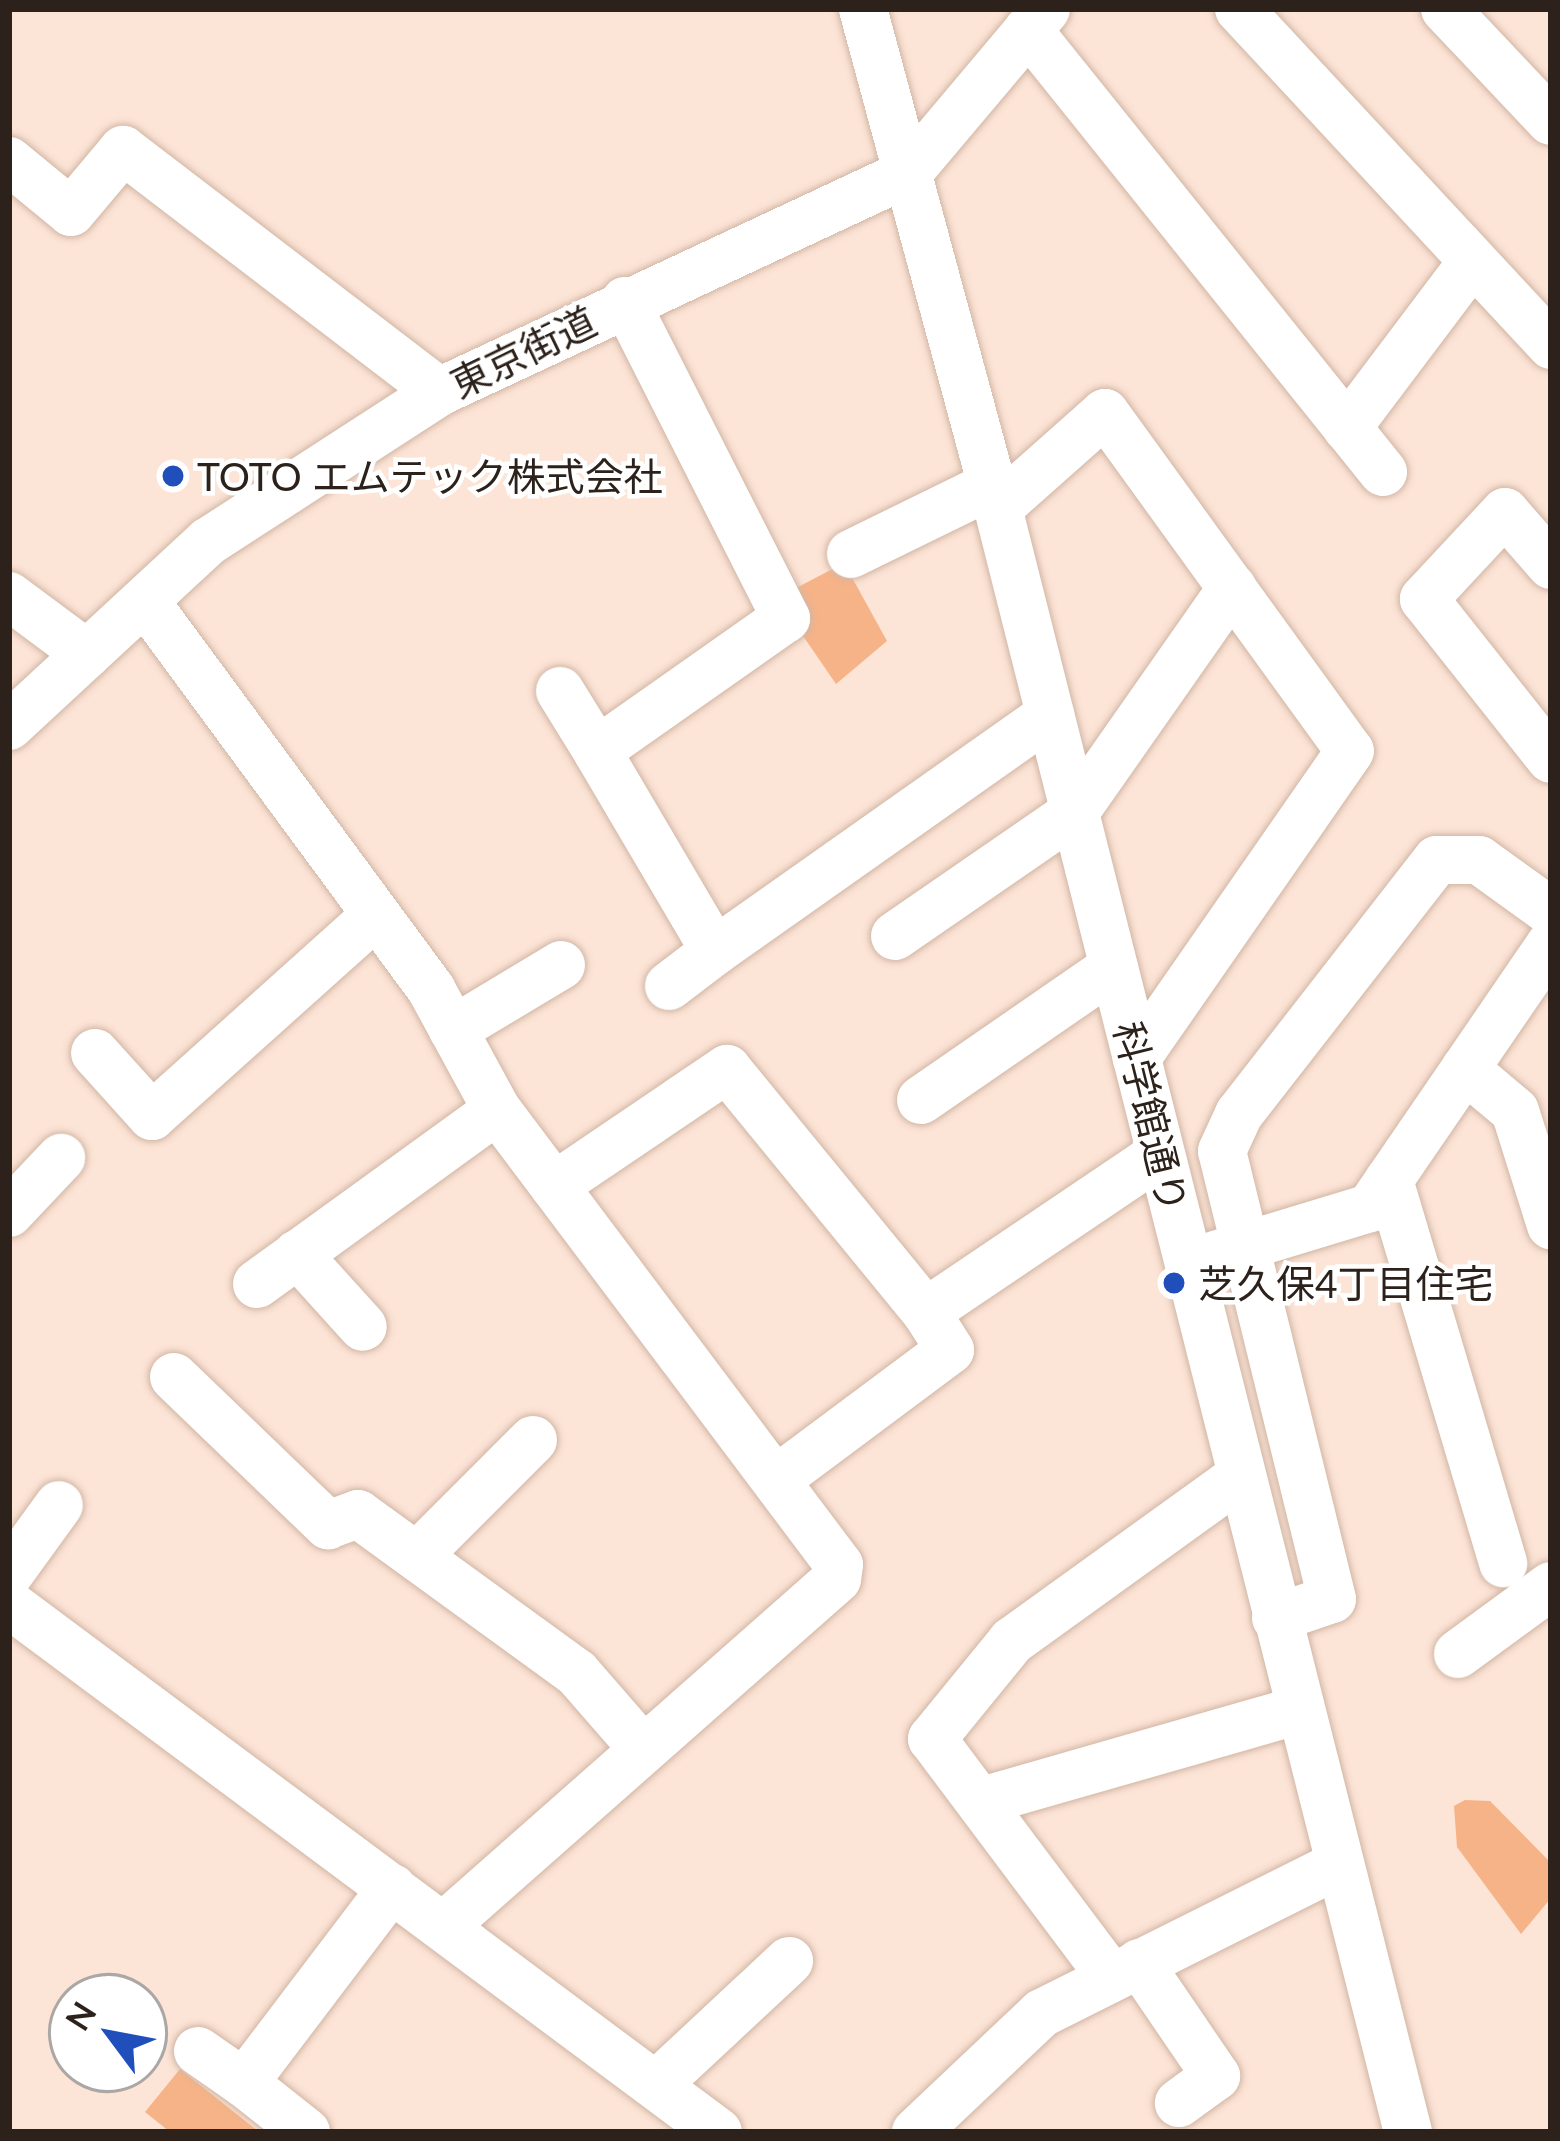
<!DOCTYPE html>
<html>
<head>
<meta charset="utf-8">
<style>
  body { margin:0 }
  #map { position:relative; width:1560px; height:2141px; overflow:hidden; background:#fce4d6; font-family:Lato,"Noto Sans JP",sans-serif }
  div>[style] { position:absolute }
  .green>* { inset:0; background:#f6b387 }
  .roads { filter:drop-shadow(0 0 3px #d2b6a5) drop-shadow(0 0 3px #d2b6a5) }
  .minor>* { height:48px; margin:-24px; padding:0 24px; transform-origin:24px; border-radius:24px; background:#fff }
  .dots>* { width:33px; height:33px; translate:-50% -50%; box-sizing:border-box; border:6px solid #fff; border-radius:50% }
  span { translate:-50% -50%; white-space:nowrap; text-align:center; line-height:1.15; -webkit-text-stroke:9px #fff; paint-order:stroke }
  .street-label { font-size:39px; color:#2c221b }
  .poi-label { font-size:39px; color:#2c221b }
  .left { translate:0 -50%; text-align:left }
  .frame { position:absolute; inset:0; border:12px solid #2c221b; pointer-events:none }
  .north { position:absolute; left:48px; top:1973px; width:120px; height:120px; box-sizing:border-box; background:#fff; border:3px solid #aba7a4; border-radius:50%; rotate:302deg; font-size:33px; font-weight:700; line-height:48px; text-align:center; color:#2c221b }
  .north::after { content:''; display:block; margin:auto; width:42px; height:54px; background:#204fbc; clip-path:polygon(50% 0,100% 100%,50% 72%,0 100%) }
</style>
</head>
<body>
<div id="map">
  <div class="green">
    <div style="clip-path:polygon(844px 563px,887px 641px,836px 684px,777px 598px)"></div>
    <div style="clip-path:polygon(1465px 1800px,1490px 1801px,1551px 1863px,1551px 1898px,1521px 1934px,1457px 1847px,1454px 1806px)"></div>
    <div style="clip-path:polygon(180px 2069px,259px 2132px,170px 2132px,145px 2112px)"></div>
  </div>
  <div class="roads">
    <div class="minor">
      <div style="left:863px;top:9px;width:517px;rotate:74.86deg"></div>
      <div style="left:998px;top:508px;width:1675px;rotate:75.83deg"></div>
      <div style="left:1239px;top:9px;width:459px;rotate:47.1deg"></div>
      <div style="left:1445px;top:9px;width:154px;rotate:46.6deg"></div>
      <div style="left:1028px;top:30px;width:567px;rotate:51.23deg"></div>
      <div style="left:9px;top:161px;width:80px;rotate:39.4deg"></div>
      <div style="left:71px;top:212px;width:81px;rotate:-50deg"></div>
      <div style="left:123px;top:150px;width:398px;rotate:37.4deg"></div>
      <div style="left:625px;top:301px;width:356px;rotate:63.1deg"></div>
      <div style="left:786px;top:618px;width:231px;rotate:144.9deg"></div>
      <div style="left:597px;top:751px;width:232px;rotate:59.5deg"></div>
      <div style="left:715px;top:951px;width:410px;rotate:-35.2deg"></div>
      <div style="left:1347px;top:428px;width:208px;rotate:-53deg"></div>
      <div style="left:998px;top:508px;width:143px;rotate:-41.6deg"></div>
      <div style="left:1105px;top:413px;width:417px;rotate:54.1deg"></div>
      <div style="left:1350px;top:751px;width:374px;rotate:124.8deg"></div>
      <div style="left:851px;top:554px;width:157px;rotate:-26.1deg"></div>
      <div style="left:1551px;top:565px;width:70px;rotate:-131deg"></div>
      <div style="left:1505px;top:512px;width:119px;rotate:133deg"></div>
      <div style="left:1424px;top:599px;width:204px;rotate:51.6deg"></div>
      <div style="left:9px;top:596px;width:97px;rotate:36.6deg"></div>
      <div style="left:145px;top:601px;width:482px;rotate:53.6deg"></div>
      <div style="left:431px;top:989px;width:138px;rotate:61.4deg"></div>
      <div style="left:497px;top:1110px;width:569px;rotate:53.07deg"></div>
      <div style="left:839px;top:1565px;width:14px;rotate:98deg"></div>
      <div style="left:837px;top:1579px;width:524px;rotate:138.56deg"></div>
      <div style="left:560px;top:691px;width:70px;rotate:58.3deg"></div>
      <div style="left:9px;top:726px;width:272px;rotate:-42.8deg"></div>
      <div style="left:209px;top:541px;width:274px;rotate:-32.9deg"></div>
      <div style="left:439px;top:392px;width:518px;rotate:-25.03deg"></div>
      <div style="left:908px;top:173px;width:214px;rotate:-49.9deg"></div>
      <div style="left:895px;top:936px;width:219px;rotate:-34.6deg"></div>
      <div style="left:1075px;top:812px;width:274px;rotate:-55deg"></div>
      <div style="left:669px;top:986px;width:58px;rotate:-37.3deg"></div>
      <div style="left:453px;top:1030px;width:126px;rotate:-31deg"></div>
      <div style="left:95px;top:1053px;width:85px;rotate:47.9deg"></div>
      <div style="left:152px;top:1116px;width:301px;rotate:-41.9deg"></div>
      <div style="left:1465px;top:1069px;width:65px;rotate:40deg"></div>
      <div style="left:1515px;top:1111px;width:120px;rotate:72.5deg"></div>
      <div style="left:921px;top:1100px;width:234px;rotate:-34.6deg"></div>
      <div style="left:1389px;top:1180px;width:400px;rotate:73.4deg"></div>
      <div style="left:554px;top:1186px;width:209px;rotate:-34.1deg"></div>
      <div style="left:727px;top:1069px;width:314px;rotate:50.7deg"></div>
      <div style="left:926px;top:1312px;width:45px;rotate:57.7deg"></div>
      <div style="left:950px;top:1350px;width:214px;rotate:143.3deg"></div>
      <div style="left:9px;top:1213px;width:76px;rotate:-46.6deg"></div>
      <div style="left:297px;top:1254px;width:98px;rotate:47.9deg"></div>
      <div style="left:1215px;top:1255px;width:162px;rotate:-16.9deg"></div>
      <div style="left:1370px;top:1208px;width:320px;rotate:-55.6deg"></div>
      <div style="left:257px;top:1284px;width:296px;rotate:-35.9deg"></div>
      <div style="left:926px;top:1312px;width:282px;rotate:-34deg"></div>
      <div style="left:174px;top:1377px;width:214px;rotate:43.9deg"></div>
      <div style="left:328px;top:1525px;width:32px;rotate:-20deg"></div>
      <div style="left:358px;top:1514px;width:271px;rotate:36deg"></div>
      <div style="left:577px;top:1673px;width:101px;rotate:49deg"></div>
      <div style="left:417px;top:1556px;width:164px;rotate:-45deg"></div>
      <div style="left:9px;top:1574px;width:85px;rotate:-54.1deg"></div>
      <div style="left:9px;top:1604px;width:884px;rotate:36.68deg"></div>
      <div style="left:1276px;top:1618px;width:59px;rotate:-18.7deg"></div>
      <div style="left:1332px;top:1599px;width:461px;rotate:-103.8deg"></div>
      <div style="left:1222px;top:1151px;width:41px;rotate:-65.3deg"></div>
      <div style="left:1239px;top:1114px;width:322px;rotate:-52.1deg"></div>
      <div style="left:1437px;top:860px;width:42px"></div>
      <div style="left:1479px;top:860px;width:89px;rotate:35.8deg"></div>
      <div style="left:1458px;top:1654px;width:115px;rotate:-36.2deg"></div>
      <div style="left:982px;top:1801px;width:331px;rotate:-16deg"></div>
      <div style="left:1139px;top:1963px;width:137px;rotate:55.7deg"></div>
      <div style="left:1216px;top:2076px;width:46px;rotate:143.9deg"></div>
      <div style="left:1111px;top:1977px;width:298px;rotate:-126.9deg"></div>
      <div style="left:932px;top:1739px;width:127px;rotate:-50.8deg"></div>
      <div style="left:1012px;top:1641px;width:280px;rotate:-35.8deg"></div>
      <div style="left:198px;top:2051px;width:56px;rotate:34.8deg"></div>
      <div style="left:656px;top:2085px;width:182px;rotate:-43deg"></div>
      <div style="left:306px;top:2132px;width:79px;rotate:-141.7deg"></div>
      <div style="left:244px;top:2083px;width:245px;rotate:-52.8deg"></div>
      <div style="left:916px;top:2132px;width:173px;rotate:-43.4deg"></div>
      <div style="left:1042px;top:2013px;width:332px;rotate:-26.6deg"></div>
    </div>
  </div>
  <div class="dots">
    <div style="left:173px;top:476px;background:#204fbc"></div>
    <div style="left:1174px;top:1283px;background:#204fbc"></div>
  </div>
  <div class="street-label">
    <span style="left:523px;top:352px;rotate:-26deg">東京街道</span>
    <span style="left:1151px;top:1117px;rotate:76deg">科学館通り</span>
  </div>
  <div class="poi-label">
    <span class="left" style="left:197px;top:476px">TOTO エムテック株式会社</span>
    <span class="left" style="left:1198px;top:1283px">芝久保4丁目住宅</span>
  </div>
  <div class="frame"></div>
  <div class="north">N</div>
</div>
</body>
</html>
